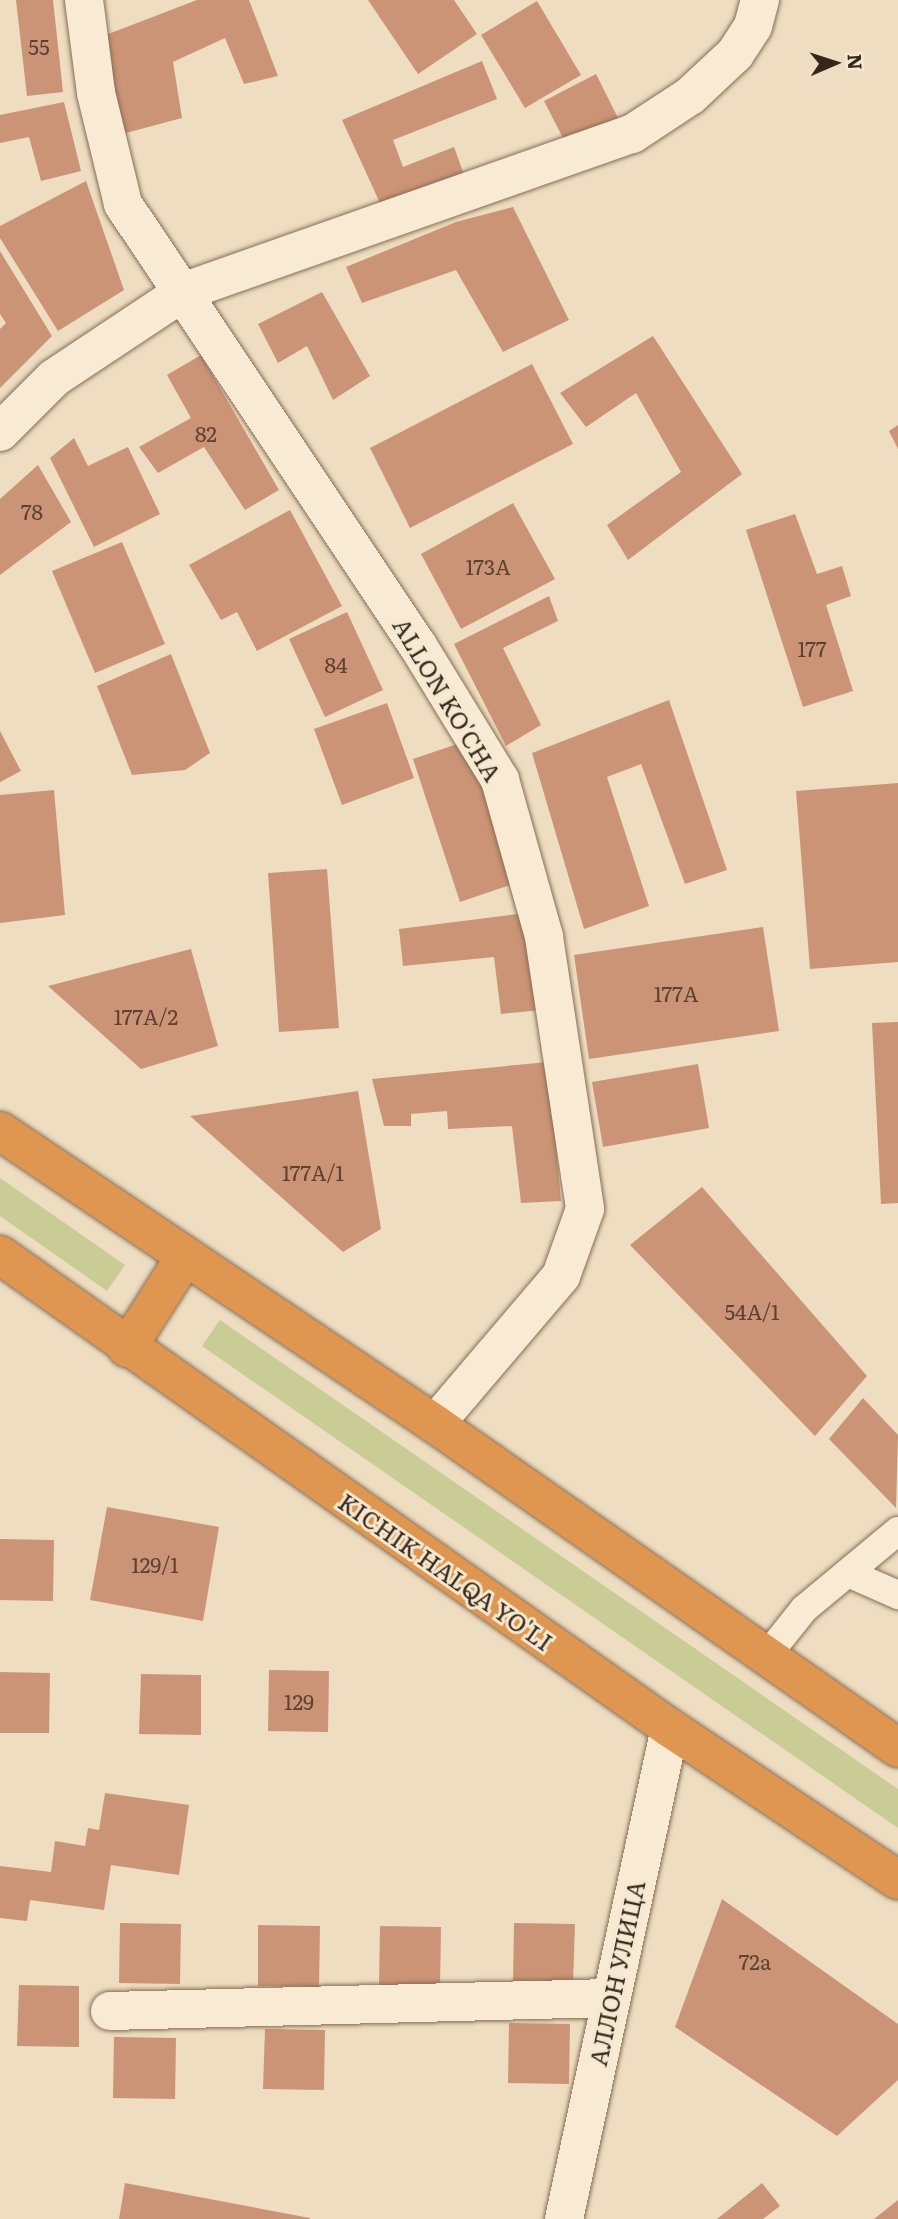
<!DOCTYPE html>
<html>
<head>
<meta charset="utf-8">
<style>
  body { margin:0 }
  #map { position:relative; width:898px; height:2219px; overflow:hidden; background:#eeddc0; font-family:Literata,serif }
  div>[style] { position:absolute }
  .green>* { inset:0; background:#c9cc94 }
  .building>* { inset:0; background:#cc9476 }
  .roads { filter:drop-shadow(0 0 2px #876e58) drop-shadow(0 0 2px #876e58) }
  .lane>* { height:28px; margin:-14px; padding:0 14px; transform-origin:14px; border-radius:14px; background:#f9ebd3 }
  .street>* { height:38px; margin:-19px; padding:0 19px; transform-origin:19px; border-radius:19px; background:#f9ebd3 }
  .highway>* { height:38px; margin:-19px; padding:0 19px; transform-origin:19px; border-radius:19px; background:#de9650 }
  span { translate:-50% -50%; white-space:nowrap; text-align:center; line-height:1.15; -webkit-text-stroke:6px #f5e8d0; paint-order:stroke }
  .number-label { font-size:21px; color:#5c4233 }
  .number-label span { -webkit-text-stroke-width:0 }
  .street-label { font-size:24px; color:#36271d }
  .north { position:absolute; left:800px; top:28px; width:70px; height:70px; -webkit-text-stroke:5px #f5e8d0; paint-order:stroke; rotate:87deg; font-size:19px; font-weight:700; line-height:28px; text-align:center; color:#36271d }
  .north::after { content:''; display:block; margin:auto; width:24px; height:32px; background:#36271d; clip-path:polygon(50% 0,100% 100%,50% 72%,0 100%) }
</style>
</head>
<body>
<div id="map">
  <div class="green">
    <div style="clip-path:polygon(0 1178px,125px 1265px,107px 1291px,0 1216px)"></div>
    <div style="clip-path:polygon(220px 1320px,898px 1789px,898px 1828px,202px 1346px)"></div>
  </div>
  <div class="building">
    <div style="clip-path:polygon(16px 0,53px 0,63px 92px,27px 96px)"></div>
    <div style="clip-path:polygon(197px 0,249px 0,278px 76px,244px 84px,225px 38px,173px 62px,182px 118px,122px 134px,103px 36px)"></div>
    <div style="clip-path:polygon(368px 0,454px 0,477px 34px,418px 74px)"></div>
    <div style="clip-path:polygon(537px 1px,581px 75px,525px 108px,481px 35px)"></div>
    <div style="clip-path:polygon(482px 61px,497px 99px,393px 140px,403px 167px,454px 147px,466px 180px,385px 214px,342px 120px)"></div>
    <div style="clip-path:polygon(596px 74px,618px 118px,566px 144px,544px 101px)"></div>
    <div style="clip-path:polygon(64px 102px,81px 171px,41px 181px,29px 137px,0 143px,0 115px)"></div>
    <div style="clip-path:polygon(86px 181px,124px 290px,58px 331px,0 238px,0 226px)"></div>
    <div style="clip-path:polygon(513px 207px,569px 320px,503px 352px,456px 270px,362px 303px,346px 267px,456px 222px)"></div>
    <div style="clip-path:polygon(0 251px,52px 336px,0 388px,0 329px,6px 323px,0 314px)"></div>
    <div style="clip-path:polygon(322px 292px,370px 376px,333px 400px,307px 346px,278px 363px,258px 324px)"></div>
    <div style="clip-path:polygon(653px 336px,742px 474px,628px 560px,607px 525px,681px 472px,636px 393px,586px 427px,560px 393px)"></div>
    <div style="clip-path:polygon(201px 355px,279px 490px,245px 510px,204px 447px,158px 473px,139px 447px,191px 418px,167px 375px)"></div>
    <div style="clip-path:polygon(532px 364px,573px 444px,410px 528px,370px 448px)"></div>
    <div style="clip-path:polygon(898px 425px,898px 449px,889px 431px)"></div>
    <div style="clip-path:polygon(74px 438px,88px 466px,128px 447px,160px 514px,94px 547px,50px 458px)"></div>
    <div style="clip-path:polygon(38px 465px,71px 522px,0 575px,0 499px)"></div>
    <div style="clip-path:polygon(513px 503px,555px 579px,461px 629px,421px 554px)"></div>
    <div style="clip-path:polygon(290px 510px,342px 606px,257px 651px,237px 612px,221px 620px,189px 565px)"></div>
    <div style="clip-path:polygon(795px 514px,817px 574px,842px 566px,851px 596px,826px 605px,853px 691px,803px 707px,746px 530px)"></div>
    <div style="clip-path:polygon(122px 542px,165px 644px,95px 673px,52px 571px)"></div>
    <div style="clip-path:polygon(549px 596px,558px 621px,503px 648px,541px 725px,506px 746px,454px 644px)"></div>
    <div style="clip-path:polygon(347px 612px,383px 690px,325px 717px,289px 639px)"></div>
    <div style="clip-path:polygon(171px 654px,210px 753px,185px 770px,132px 775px,97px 686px)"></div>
    <div style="clip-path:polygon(669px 700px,727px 870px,685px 884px,641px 764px,607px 777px,649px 906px,584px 929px,532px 753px)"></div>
    <div style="clip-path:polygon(387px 703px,414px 778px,342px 805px,314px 729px)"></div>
    <div style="clip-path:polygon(0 731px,21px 771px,0 782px)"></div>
    <div style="clip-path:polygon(472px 739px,519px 882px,460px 902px,413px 759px)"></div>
    <div style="clip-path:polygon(898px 783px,898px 962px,810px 969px,796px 791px)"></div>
    <div style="clip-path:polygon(54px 790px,65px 915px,0 923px,0 795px)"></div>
    <div style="clip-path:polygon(327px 869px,339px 1028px,279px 1032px,268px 873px)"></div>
    <div style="clip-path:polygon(525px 913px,541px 1010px,501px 1014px,494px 957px,403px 966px,399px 929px)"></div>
    <div style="clip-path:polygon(763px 927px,779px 1031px,589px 1059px,574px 955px)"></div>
    <div style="clip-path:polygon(191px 949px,218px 1046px,141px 1069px,48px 986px)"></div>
    <div style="clip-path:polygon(898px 1022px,898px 1203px,881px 1204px,872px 1023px)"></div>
    <div style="clip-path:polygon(548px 1062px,561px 1201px,521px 1203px,512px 1126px,448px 1129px,447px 1111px,411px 1114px,411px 1126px,384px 1126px,372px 1079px)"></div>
    <div style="clip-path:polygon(698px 1064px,709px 1128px,603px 1147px,592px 1082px)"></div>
    <div style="clip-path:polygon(358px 1091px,381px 1229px,343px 1252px,190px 1116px)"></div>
    <div style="clip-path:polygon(702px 1187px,867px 1376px,815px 1436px,630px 1245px)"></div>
    <div style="clip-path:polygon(863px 1398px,898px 1435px,896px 1508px,829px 1439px)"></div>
    <div style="clip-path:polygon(107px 1507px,219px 1527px,203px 1621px,90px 1600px)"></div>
    <div style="clip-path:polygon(0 1539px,54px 1540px,53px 1601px,0 1600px)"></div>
    <div style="clip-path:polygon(269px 1670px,329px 1671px,328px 1732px,268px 1731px)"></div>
    <div style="clip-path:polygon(0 1672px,50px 1673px,49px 1733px,0 1733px)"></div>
    <div style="clip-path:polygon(141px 1674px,201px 1675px,201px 1735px,139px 1734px)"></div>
    <div style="clip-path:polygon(105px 1793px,189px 1805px,179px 1875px,111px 1865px,104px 1910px,30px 1900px,27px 1921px,0 1918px,0 1866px,51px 1872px,55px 1841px,85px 1846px,88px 1828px,99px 1830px)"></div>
    <div style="clip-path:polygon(722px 1899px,898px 2024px,898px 2080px,837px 2136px,675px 2027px)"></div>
    <div style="clip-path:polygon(120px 1923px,181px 1924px,180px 1984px,119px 1983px)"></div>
    <div style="clip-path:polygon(514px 1923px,575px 1924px,573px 1984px,513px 1983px)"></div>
    <div style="clip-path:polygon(258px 1925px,320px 1926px,319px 1987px,258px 1986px)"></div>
    <div style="clip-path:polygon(380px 1926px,441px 1927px,440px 1987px,379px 1986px)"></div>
    <div style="clip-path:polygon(19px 1985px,79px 1986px,79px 2047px,17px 2046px)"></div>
    <div style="clip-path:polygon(509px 2023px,570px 2024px,569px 2084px,508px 2083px)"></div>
    <div style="clip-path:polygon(265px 2029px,325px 2030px,324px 2090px,263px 2089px)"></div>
    <div style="clip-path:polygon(114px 2037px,176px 2038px,175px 2099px,113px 2098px)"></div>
    <div style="clip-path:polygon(125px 2183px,310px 2218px,310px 2219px,119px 2219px)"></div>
    <div style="clip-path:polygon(762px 2183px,780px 2206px,763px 2219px,717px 2219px)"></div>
    <div style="clip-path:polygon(898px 2200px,898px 2219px,874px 2219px)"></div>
  </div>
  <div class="roads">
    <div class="lane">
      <div style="left:848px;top:1573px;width:55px;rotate:23.7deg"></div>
      <div style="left:765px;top:1658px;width:63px;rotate:-51.5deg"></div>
      <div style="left:804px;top:1609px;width:122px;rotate:-39.7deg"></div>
    </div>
    <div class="street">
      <div style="left:84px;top:0;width:94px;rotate:82.6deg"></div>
      <div style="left:96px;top:93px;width:114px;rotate:76.3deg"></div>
      <div style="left:123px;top:204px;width:531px;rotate:56.28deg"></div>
      <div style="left:418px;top:646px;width:157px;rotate:58.5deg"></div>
      <div style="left:500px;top:780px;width:163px;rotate:74.3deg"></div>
      <div style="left:544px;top:937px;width:275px;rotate:81.4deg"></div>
      <div style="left:585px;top:1209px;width:71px;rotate:109.7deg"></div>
      <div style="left:561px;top:1276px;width:194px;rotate:130.4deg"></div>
      <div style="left:0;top:432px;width:76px;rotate:-45deg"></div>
      <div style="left:54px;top:378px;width:157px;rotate:-33.6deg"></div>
      <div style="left:185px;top:291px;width:474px;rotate:-19.4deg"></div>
      <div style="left:632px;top:134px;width:69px;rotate:-33.2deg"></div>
      <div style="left:690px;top:96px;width:62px;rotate:-43deg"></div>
      <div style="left:735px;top:54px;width:33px;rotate:-57deg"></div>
      <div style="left:753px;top:26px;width:27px;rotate:-75deg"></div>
      <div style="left:110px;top:2011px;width:500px;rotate:-1.49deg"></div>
      <div style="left:564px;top:2219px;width:502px;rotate:-77.82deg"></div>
    </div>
    <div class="highway">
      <div style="left:0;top:1131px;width:524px;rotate:33.96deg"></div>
      <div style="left:435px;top:1424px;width:565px;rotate:34.98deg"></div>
      <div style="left:0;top:1255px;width:820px;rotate:35.22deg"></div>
      <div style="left:670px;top:1728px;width:274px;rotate:33.7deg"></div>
      <div style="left:127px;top:1348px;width:108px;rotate:-57.5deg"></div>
    </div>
  </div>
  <div class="number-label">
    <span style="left:39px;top:46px">55</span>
    <span style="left:206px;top:433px">82</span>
    <span style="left:32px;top:511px">78</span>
    <span style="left:488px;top:566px">173A</span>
    <span style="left:812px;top:648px">177</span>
    <span style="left:336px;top:664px">84</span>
    <span style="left:676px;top:993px">177A</span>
    <span style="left:146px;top:1016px">177A/2</span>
    <span style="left:313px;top:1172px">177A/1</span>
    <span style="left:752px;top:1311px">54A/1</span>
    <span style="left:155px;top:1564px">129/1</span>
    <span style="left:299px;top:1701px">129</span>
    <span style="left:755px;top:1961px">72a</span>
  </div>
  <div class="street-label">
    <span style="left:448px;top:699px;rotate:59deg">ALLON KO'CHA</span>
    <span style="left:446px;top:1571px;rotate:35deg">KICHIK HALQA YO'LI</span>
    <span style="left:616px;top:1973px;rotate:-78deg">АЛЛОН УЛИЦА</span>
  </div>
  <div class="north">N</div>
</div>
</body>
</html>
